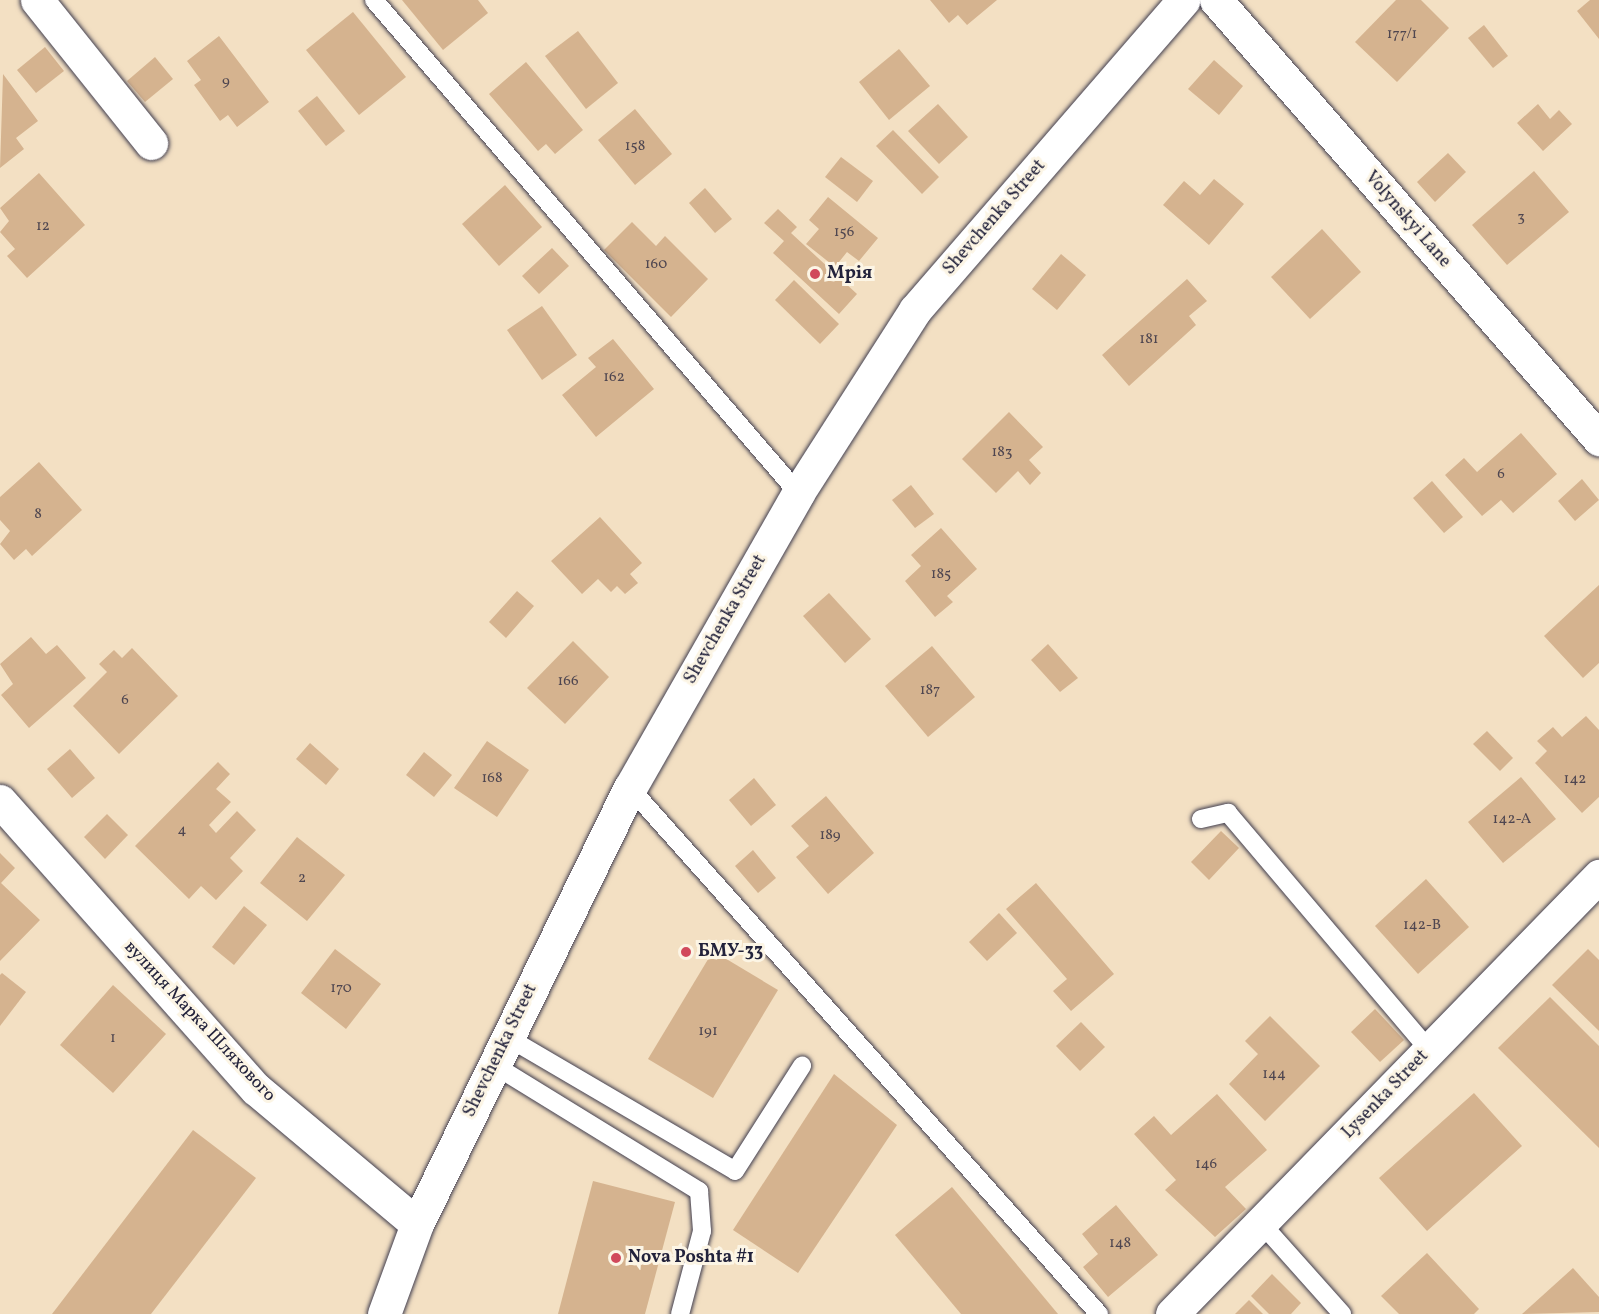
<!DOCTYPE html>
<html>
<head>
<meta charset="utf-8">
<style>
  body { margin:0 }
  #map { position:relative; width:1599px; height:1314px; overflow:hidden; background:#f3e0c3; font-family:Vollkorn,serif }
  div>[style] { position:absolute }
  .building>* { inset:0; background:#d5b38f }
  .roads { filter:drop-shadow(0 0 2px #413e4f) drop-shadow(0 0 2px #413e4f) }
  .lane>* { height:18px; margin:-9px; padding:0 9px; transform-origin:9px; border-radius:9px; background:#fff }
  .street>* { height:33px; margin:-16.5px; padding:0 16.5px; transform-origin:16.5px; border-radius:16.5px; background:#fff }
  .secondary>* { height:33px; margin:-16.5px; padding:0 16.5px; transform-origin:16.5px; border-radius:16.5px; background:#fff }
  .dots>* { width:16px; height:16px; translate:-50% -50%; box-sizing:border-box; border:3px solid #fcf5e5; border-radius:50% }
  span { translate:-50% -50%; white-space:nowrap; text-align:center; line-height:1.15; -webkit-text-stroke:6px #fcf5e5; paint-order:stroke }
  .number-label { font-size:15px; color:#4f4650 }
  .number-label span { -webkit-text-stroke-width:0 }
  .street-label { font-size:18px; color:#22223b }
  .poi-label { font-size:18px; color:#22223b; font-weight:700 }
  .left { translate:0 -50%; text-align:left }
</style>
</head>
<body>
<div id="map">
  <div class="building">
    <div style="clip-path:polygon(402px 0,478px 0,488px 13px,443px 50px)"></div>
    <div style="clip-path:polygon(930px 0,997px 0,967px 25px,958px 15px,949px 23px)"></div>
    <div style="clip-path:polygon(1396px 0,1421px 0,1449px 28px,1397px 82px,1355px 42px)"></div>
    <div style="clip-path:polygon(1590px 0,1599px 0,1599px 39px,1577px 11px)"></div>
    <div style="clip-path:polygon(353px 12px,406px 77px,359px 115px,306px 50px)"></div>
    <div style="clip-path:polygon(1484px 25px,1508px 56px,1493px 68px,1468px 38px)"></div>
    <div style="clip-path:polygon(578px 31px,618px 83px,586px 109px,545px 56px)"></div>
    <div style="clip-path:polygon(219px 36px,269px 102px,237px 127px,228px 115px,220px 121px,194px 85px,201px 80px,187px 61px)"></div>
    <div style="clip-path:polygon(45px 47px,64px 71px,36px 93px,17px 70px)"></div>
    <div style="clip-path:polygon(899px 49px,930px 86px,889px 120px,859px 82px)"></div>
    <div style="clip-path:polygon(155px 57px,173px 79px,145px 102px,127px 81px)"></div>
    <div style="clip-path:polygon(1214px 60px,1243px 86px,1219px 115px,1188px 89px)"></div>
    <div style="clip-path:polygon(526px 62px,583px 130px,555px 154px,546px 144px,538px 151px,489px 94px)"></div>
    <div style="clip-path:polygon(3px 74px,38px 121px,16px 138px,24px 149px,0 168px)"></div>
    <div style="clip-path:polygon(317px 96px,345px 131px,326px 146px,298px 111px)"></div>
    <div style="clip-path:polygon(938px 104px,968px 137px,939px 164px,908px 131px)"></div>
    <div style="clip-path:polygon(1538px 104px,1550px 119px,1559px 110px,1572px 124px,1543px 151px,1517px 123px)"></div>
    <div style="clip-path:polygon(635px 109px,672px 154px,635px 185px,598px 140px)"></div>
    <div style="clip-path:polygon(893px 130px,939px 177px,922px 194px,876px 146px)"></div>
    <div style="clip-path:polygon(1448px 153px,1466px 172px,1435px 202px,1417px 182px)"></div>
    <div style="clip-path:polygon(841px 157px,873px 181px,857px 202px,825px 177px)"></div>
    <div style="clip-path:polygon(1534px 171px,1569px 212px,1507px 265px,1472px 225px)"></div>
    <div style="clip-path:polygon(39px 173px,85px 225px,27px 278px,7px 256px,15px 249px,0 232px,9px 221px,0 208px)"></div>
    <div style="clip-path:polygon(1214px 179px,1244px 204px,1209px 245px,1163px 205px,1184px 181px,1200px 195px)"></div>
    <div style="clip-path:polygon(505px 185px,542px 227px,499px 266px,462px 224px)"></div>
    <div style="clip-path:polygon(705px 188px,732px 219px,715px 233px,689px 203px)"></div>
    <div style="clip-path:polygon(828px 197px,878px 238px,859px 261px,847px 252px,835px 267px,806px 244px,819px 229px,809px 220px)"></div>
    <div style="clip-path:polygon(778px 209px,797px 227px,791px 233px,857px 294px,839px 314px,773px 253px,784px 241px,764px 223px)"></div>
    <div style="clip-path:polygon(632px 222px,656px 246px,665px 236px,708px 279px,671px 317px,604px 250px)"></div>
    <div style="clip-path:polygon(1322px 229px,1361px 272px,1310px 319px,1271px 277px)"></div>
    <div style="clip-path:polygon(552px 248px,569px 266px,539px 294px,522px 276px)"></div>
    <div style="clip-path:polygon(1061px 254px,1086px 275px,1057px 310px,1032px 289px)"></div>
    <div style="clip-path:polygon(1187px 279px,1207px 301px,1189px 316px,1196px 325px,1129px 386px,1102px 355px)"></div>
    <div style="clip-path:polygon(794px 280px,839px 324px,820px 344px,775px 300px)"></div>
    <div style="clip-path:polygon(542px 306px,577px 355px,542px 380px,507px 330px)"></div>
    <div style="clip-path:polygon(613px 339px,654px 389px,596px 437px,562px 395px,596px 367px,588px 358px)"></div>
    <div style="clip-path:polygon(1009px 412px,1043px 447px,1029px 460px,1041px 473px,1030px 485px,1018px 471px,996px 493px,962px 459px)"></div>
    <div style="clip-path:polygon(1521px 433px,1557px 474px,1513px 513px,1501px 500px,1482px 516px,1445px 475px,1464px 458px,1477px 472px)"></div>
    <div style="clip-path:polygon(39px 462px,82px 510px,32px 556px,26px 549px,14px 560px,0 544px,10px 531px,0 520px,0 497px)"></div>
    <div style="clip-path:polygon(1582px 479px,1599px 500px,1575px 521px,1558px 501px)"></div>
    <div style="clip-path:polygon(1432px 481px,1463px 517px,1444px 533px,1413px 498px)"></div>
    <div style="clip-path:polygon(911px 485px,934px 514px,915px 528px,892px 500px)"></div>
    <div style="clip-path:polygon(600px 517px,642px 563px,630px 574px,638px 583px,625px 594px,617px 586px,611px 592px,598px 579px,582px 594px,551px 561px)"></div>
    <div style="clip-path:polygon(941px 528px,977px 569px,947px 596px,953px 602px,935px 617px,905px 581px,921px 566px,911px 555px)"></div>
    <div style="clip-path:polygon(1599px 585px,1599px 663px,1583px 678px,1544px 636px)"></div>
    <div style="clip-path:polygon(517px 591px,534px 606px,506px 638px,489px 622px)"></div>
    <div style="clip-path:polygon(829px 593px,871px 639px,845px 663px,803px 616px)"></div>
    <div style="clip-path:polygon(31px 637px,46px 654px,57px 645px,86px 678px,29px 728px,1px 695px,13px 684px,0 664px)"></div>
    <div style="clip-path:polygon(573px 641px,609px 677px,565px 724px,527px 688px)"></div>
    <div style="clip-path:polygon(1048px 644px,1078px 678px,1060px 692px,1031px 660px)"></div>
    <div style="clip-path:polygon(932px 646px,975px 697px,928px 737px,885px 686px)"></div>
    <div style="clip-path:polygon(132px 648px,178px 696px,119px 754px,73px 706px,107px 672px,99px 664px,114px 650px,122px 658px)"></div>
    <div style="clip-path:polygon(1586px 716px,1599px 730px,1599px 797px,1582px 813px,1535px 763px,1547px 751px,1537px 741px,1553px 727px,1562px 737px)"></div>
    <div style="clip-path:polygon(1487px 731px,1513px 758px,1500px 771px,1473px 744px)"></div>
    <div style="clip-path:polygon(487px 741px,529px 770px,497px 817px,454px 788px)"></div>
    <div style="clip-path:polygon(310px 743px,339px 769px,326px 785px,296px 759px)"></div>
    <div style="clip-path:polygon(70px 749px,95px 778px,72px 798px,47px 769px)"></div>
    <div style="clip-path:polygon(424px 752px,452px 775px,434px 797px,406px 775px)"></div>
    <div style="clip-path:polygon(218px 762px,230px 774px,216px 789px,231px 802px,209px 825px,216px 833px,237px 811px,256px 830px,230px 858px,243px 871px,216px 900px,201px 886px,189px 899px,135px 846px)"></div>
    <div style="clip-path:polygon(1521px 777px,1556px 819px,1503px 863px,1468px 822px)"></div>
    <div style="clip-path:polygon(754px 778px,776px 805px,751px 826px,729px 800px)"></div>
    <div style="clip-path:polygon(826px 796px,874px 853px,828px 894px,796px 857px,809px 846px,791px 826px)"></div>
    <div style="clip-path:polygon(107px 814px,128px 835px,105px 859px,84px 837px)"></div>
    <div style="clip-path:polygon(1221px 831px,1239px 848px,1209px 880px,1191px 862px)"></div>
    <div style="clip-path:polygon(297px 837px,345px 875px,307px 921px,260px 883px)"></div>
    <div style="clip-path:polygon(753px 850px,776px 878px,758px 893px,735px 866px)"></div>
    <div style="clip-path:polygon(0 853px,15px 868px,1px 883px,40px 920px,0 961px)"></div>
    <div style="clip-path:polygon(1426px 879px,1469px 927px,1418px 974px,1375px 926px)"></div>
    <div style="clip-path:polygon(1036px 883px,1114px 974px,1071px 1011px,1053px 991px,1067px 979px,1006px 909px)"></div>
    <div style="clip-path:polygon(244px 906px,267px 925px,234px 965px,212px 947px)"></div>
    <div style="clip-path:polygon(999px 913px,1017px 933px,987px 961px,969px 942px)"></div>
    <div style="clip-path:polygon(335px 949px,381px 984px,346px 1029px,301px 993px)"></div>
    <div style="clip-path:polygon(1588px 949px,1599px 960px,1599px 1031px,1552px 985px)"></div>
    <div style="clip-path:polygon(713px 951px,778px 990px,713px 1098px,648px 1059px)"></div>
    <div style="clip-path:polygon(2px 973px,26px 992px,0 1026px,0 975px)"></div>
    <div style="clip-path:polygon(113px 985px,166px 1034px,113px 1093px,60px 1045px)"></div>
    <div style="clip-path:polygon(1550px 997px,1599px 1046px,1599px 1148px,1498px 1048px)"></div>
    <div style="clip-path:polygon(1375px 1009px,1404px 1040px,1380px 1062px,1351px 1032px)"></div>
    <div style="clip-path:polygon(1270px 1016px,1320px 1066px,1265px 1121px,1229px 1084px,1258px 1054px,1245px 1041px)"></div>
    <div style="clip-path:polygon(1081px 1022px,1105px 1047px,1080px 1071px,1056px 1046px)"></div>
    <div style="clip-path:polygon(834px 1074px,897px 1125px,798px 1273px,733px 1230px)"></div>
    <div style="clip-path:polygon(1474px 1093px,1522px 1146px,1427px 1231px,1379px 1178px)"></div>
    <div style="clip-path:polygon(1217px 1094px,1267px 1150px,1225px 1187px,1246px 1209px,1215px 1237px,1165px 1190px,1176px 1180px,1134px 1134px,1154px 1116px,1171px 1135px)"></div>
    <div style="clip-path:polygon(193px 1130px,256px 1178px,151px 1314px,52px 1314px)"></div>
    <div style="clip-path:polygon(593px 1181px,675px 1202px,645px 1314px,558px 1314px)"></div>
    <div style="clip-path:polygon(952px 1187px,1058px 1314px,961px 1314px,895px 1235px)"></div>
    <div style="clip-path:polygon(1116px 1205px,1158px 1255px,1108px 1297px,1083px 1267px,1098px 1254px,1082px 1234px)"></div>
    <div style="clip-path:polygon(1427px 1253px,1479px 1309px,1474px 1314px,1399px 1314px,1381px 1296px)"></div>
    <div style="clip-path:polygon(1573px 1268px,1599px 1297px,1599px 1312px,1522px 1314px)"></div>
    <div style="clip-path:polygon(1272px 1274px,1301px 1303px,1291px 1314px,1269px 1314px,1251px 1296px)"></div>
    <div style="clip-path:polygon(1249px 1300px,1263px 1314px,1235px 1314px)"></div>
  </div>
  <div class="roads">
    <div class="lane">
      <div style="left:374px;top:0;width:650px;rotate:49.3deg"></div>
      <div style="left:630px;top:788px;width:705px;rotate:48.28deg"></div>
      <div style="left:1201px;top:819px;width:28px;rotate:-13deg"></div>
      <div style="left:1228px;top:813px;width:311px;rotate:49.7deg"></div>
      <div style="left:507px;top:1037px;width:264px;rotate:30.4deg"></div>
      <div style="left:735px;top:1171px;width:125px;rotate:-57.5deg"></div>
      <div style="left:494px;top:1065px;width:241px;rotate:31.6deg"></div>
      <div style="left:699px;top:1191px;width:40px;rotate:85.7deg"></div>
      <div style="left:702px;top:1231px;width:86px;rotate:104.8deg"></div>
      <div style="left:1261px;top:1223px;width:122px;rotate:48.3deg"></div>
    </div>
    <div class="street">
      <div style="left:37px;top:0;width:183px;rotate:51.4deg"></div>
      <div style="left:1216px;top:0;width:583px;rotate:48.9deg"></div>
      <div style="left:0;top:801px;width:385px;rotate:48.4deg"></div>
      <div style="left:256px;top:1089px;width:210px;rotate:40deg"></div>
      <div style="left:1172px;top:1314px;width:612px;rotate:-45.73deg"></div>
    </div>
    <div class="secondary">
      <div style="left:384px;top:1314px;width:96px;rotate:-69.9deg"></div>
      <div style="left:417px;top:1224px;width:485px;rotate:-64deg"></div>
      <div style="left:630px;top:788px;width:339px;rotate:-60.3deg"></div>
      <div style="left:798px;top:493px;width:217px;rotate:-57.4deg"></div>
      <div style="left:915px;top:310px;width:410px;rotate:-49.1deg"></div>
    </div>
  </div>
  <div class="dots">
    <div style="left:815px;top:274px;background:#d1495b"></div>
    <div style="left:686px;top:952px;background:#d1495b"></div>
    <div style="left:616px;top:1258px;background:#d1495b"></div>
  </div>
  <div class="number-label">
    <span style="left:1402px;top:35px">177/1</span>
    <span style="left:226px;top:82px">9</span>
    <span style="left:635px;top:147px">158</span>
    <span style="left:1521px;top:218px">3</span>
    <span style="left:43px;top:227px">12</span>
    <span style="left:844px;top:233px">156</span>
    <span style="left:656px;top:265px">160</span>
    <span style="left:1149px;top:340px">181</span>
    <span style="left:614px;top:378px">162</span>
    <span style="left:1002px;top:453px">183</span>
    <span style="left:1501px;top:475px">6</span>
    <span style="left:38px;top:515px">8</span>
    <span style="left:941px;top:575px">185</span>
    <span style="left:568px;top:682px">166</span>
    <span style="left:930px;top:691px">187</span>
    <span style="left:125px;top:701px">6</span>
    <span style="left:492px;top:779px">168</span>
    <span style="left:1575px;top:780px">142</span>
    <span style="left:1512px;top:820px">142-А</span>
    <span style="left:182px;top:831px">4</span>
    <span style="left:830px;top:836px">189</span>
    <span style="left:302px;top:879px">2</span>
    <span style="left:1422px;top:926px">142-В</span>
    <span style="left:341px;top:989px">170</span>
    <span style="left:708px;top:1032px">191</span>
    <span style="left:113px;top:1039px">1</span>
    <span style="left:1274px;top:1075px">144</span>
    <span style="left:1206px;top:1165px">146</span>
    <span style="left:1120px;top:1244px">148</span>
  </div>
  <div class="street-label">
    <span style="left:995px;top:218px;rotate:-49deg">Shevchenka Street</span>
    <span style="left:1407px;top:220px;rotate:49deg">Volynskyi Lane</span>
    <span style="left:726px;top:620px;rotate:-60deg">Shevchenka Street</span>
    <span style="left:199px;top:1022px;rotate:47deg">вулиця Марка Шляхового</span>
    <span style="left:501px;top:1051px;rotate:-64deg">Shevchenka Street</span>
    <span style="left:1386px;top:1095px;rotate:-46deg">Lysenka Street</span>
  </div>
  <div class="poi-label">
    <span class="left" style="left:827px;top:274px">Мрія</span>
    <span class="left" style="left:698px;top:952px">БМУ-33</span>
    <span class="left" style="left:628px;top:1258px">Nova Poshta #1</span>
  </div>
</div>
</body>
</html>
